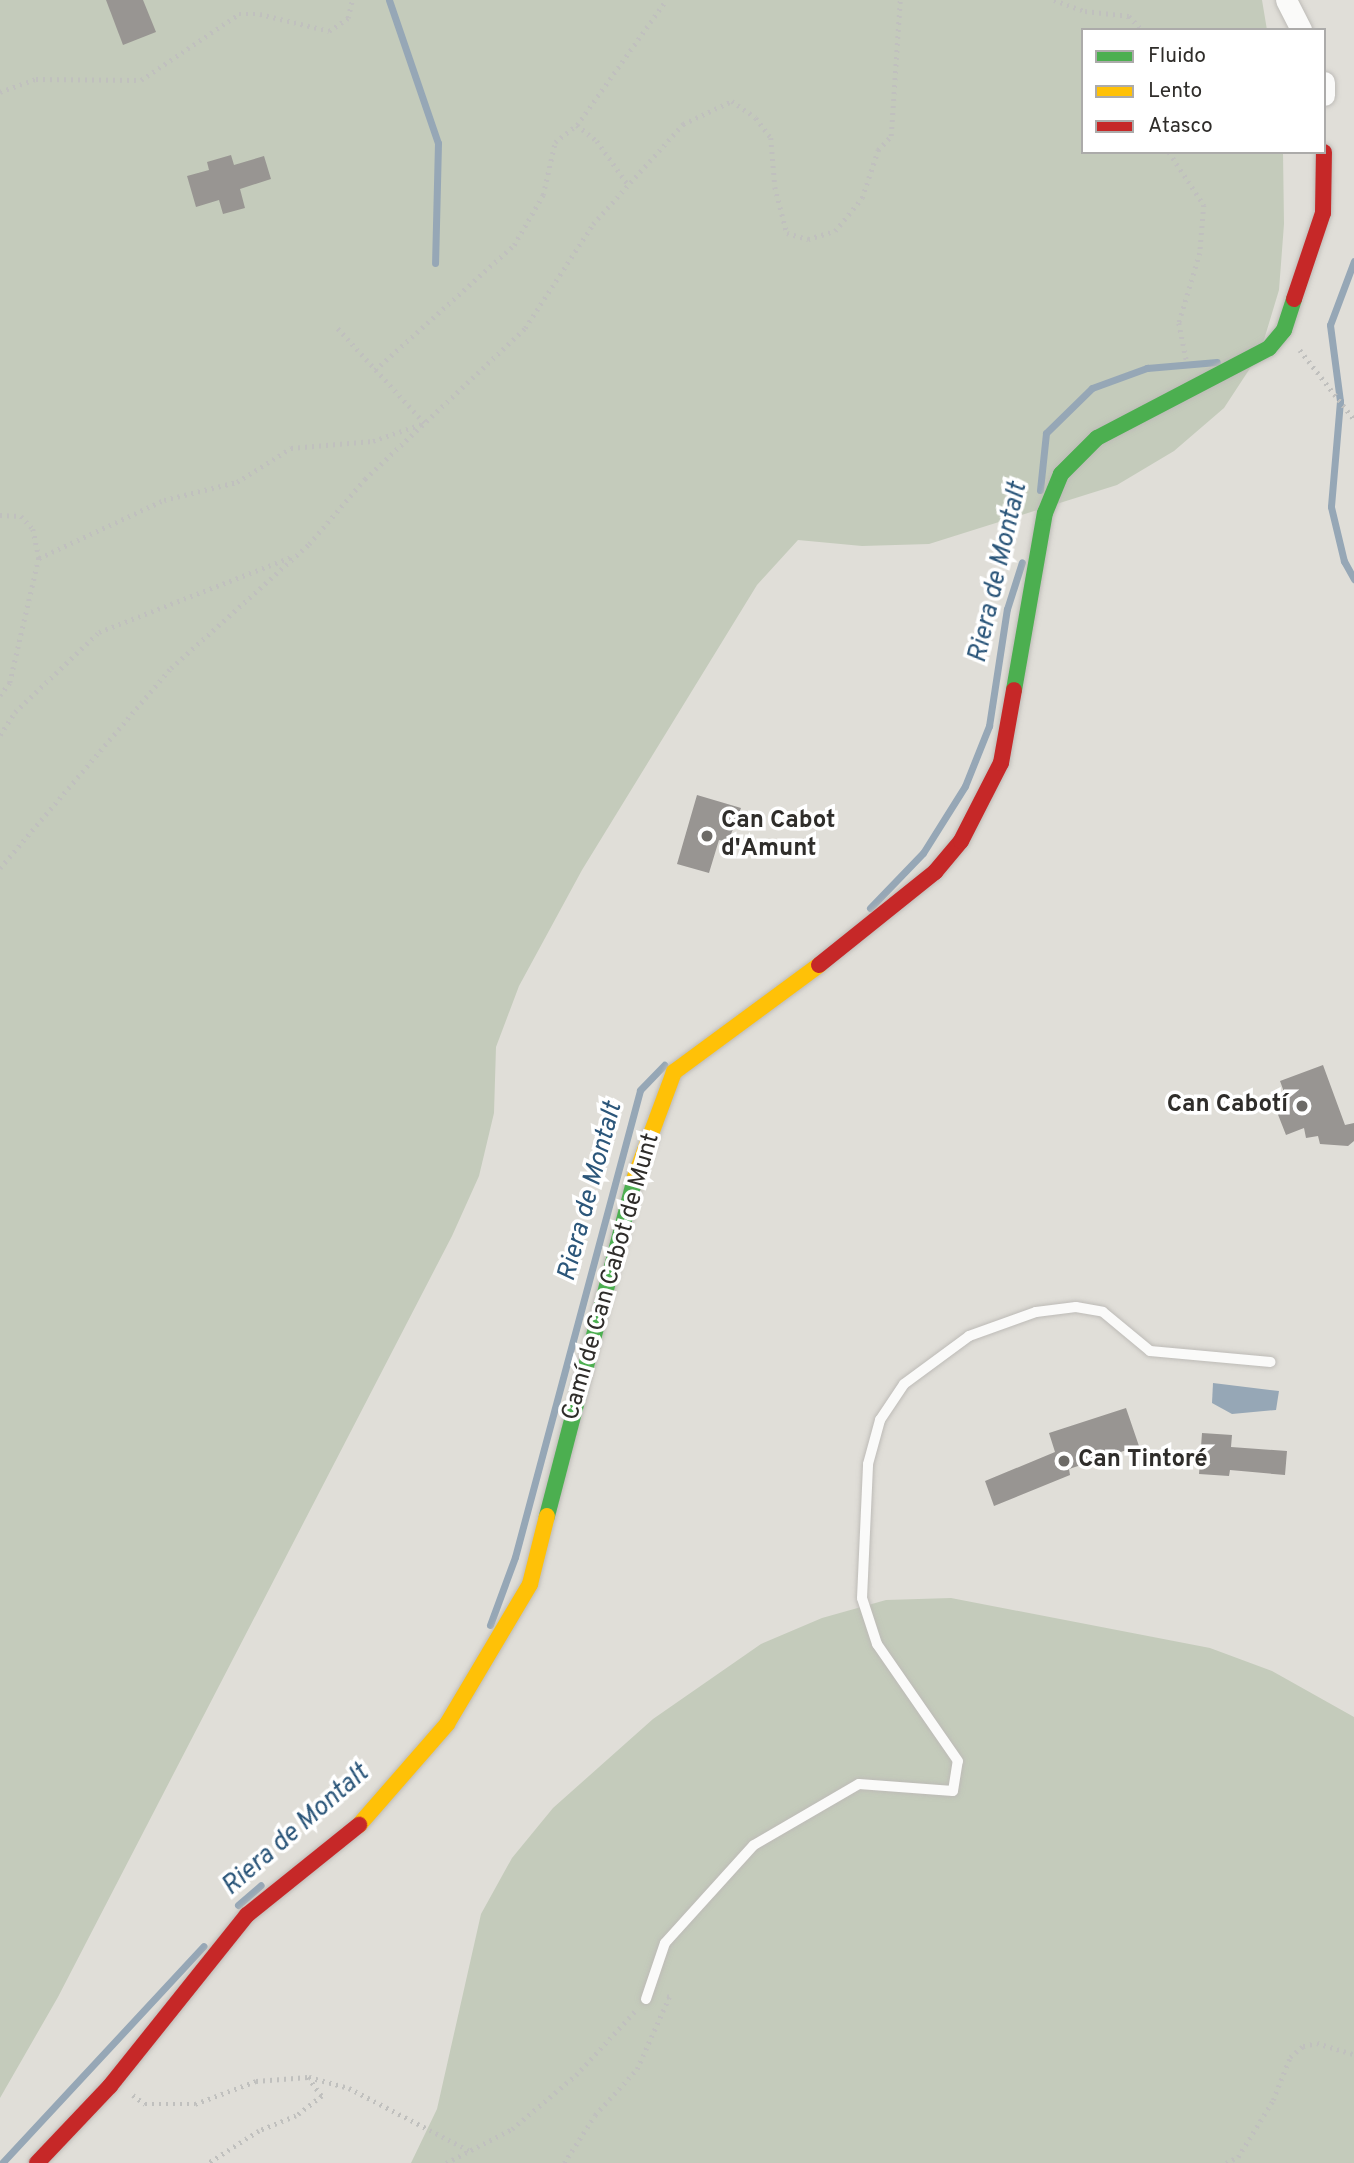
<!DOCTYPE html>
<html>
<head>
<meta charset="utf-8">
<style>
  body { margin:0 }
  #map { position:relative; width:1354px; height:2163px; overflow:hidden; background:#e0ded8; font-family:Overpass,sans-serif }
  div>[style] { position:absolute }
  .green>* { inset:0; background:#c4cbbb }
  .water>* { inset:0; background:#96a7b6 }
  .stream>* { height:7px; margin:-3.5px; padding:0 3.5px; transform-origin:3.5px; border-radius:3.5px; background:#96a7b6 }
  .building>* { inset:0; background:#989592 }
  .path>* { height:4.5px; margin-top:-2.25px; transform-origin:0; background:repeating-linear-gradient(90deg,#c0c0be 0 2px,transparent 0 7px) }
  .roads { filter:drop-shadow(0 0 2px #bdbbb7) drop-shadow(0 0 2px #bdbbb7) }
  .lane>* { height:10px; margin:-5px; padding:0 5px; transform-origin:5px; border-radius:5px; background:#fafaf9 }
  .street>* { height:21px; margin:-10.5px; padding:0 10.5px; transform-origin:10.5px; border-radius:10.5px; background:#fafaf9 }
  .fast>* { height:16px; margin:-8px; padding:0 8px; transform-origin:8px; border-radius:8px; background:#4caf50 }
  .slow>* { height:16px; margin:-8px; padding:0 8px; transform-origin:8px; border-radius:8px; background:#ffc107 }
  .jam>* { height:16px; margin:-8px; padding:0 8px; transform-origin:8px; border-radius:8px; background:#c62828 }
  .dots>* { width:19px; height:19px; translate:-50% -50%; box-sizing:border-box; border:4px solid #fff; border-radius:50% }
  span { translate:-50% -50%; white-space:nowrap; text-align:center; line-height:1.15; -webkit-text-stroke:7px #fff; paint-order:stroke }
  .poi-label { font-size:24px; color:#2f2d2a; font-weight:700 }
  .left { translate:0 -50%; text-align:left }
  .right { translate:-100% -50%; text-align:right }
  .street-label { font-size:24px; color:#2f2d2a }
  .water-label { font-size:26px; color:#2b567a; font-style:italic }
  .legend { position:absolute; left:1081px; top:28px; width:245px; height:126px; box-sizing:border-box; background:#fff; border:2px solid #acabaa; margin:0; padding:9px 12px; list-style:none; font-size:21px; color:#2f2d2a }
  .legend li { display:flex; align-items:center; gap:14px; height:35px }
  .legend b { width:35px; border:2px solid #acabaa }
</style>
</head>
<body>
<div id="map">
  <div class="green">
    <div style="clip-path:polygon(0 0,1262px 0,1267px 30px,1083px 30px,1083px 152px,1283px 152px,1284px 224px,1279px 290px,1260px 353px,1224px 408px,1174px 451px,1117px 485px,929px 544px,862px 546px,798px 540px,757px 585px,582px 870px,519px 986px,496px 1047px,494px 1113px,479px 1176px,452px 1236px,58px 1997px,0 2098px)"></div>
    <div style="clip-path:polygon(951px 1598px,1210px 1648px,1272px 1671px,1354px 1717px,1354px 2163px,411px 2163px,437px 2109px,481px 1914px,512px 1858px,553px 1808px,653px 1719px,761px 1644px,822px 1618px,886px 1600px)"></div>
  </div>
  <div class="water">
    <div style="clip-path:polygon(1213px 1383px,1279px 1391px,1276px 1410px,1232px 1414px,1212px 1403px)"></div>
  </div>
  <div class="stream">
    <div style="left:389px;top:0;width:151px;rotate:71.1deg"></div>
    <div style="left:438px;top:143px;width:120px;rotate:91.4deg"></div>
    <div style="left:1354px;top:261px;width:68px;rotate:110.6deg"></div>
    <div style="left:1330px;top:325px;width:77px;rotate:82.5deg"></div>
    <div style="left:1340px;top:401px;width:106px;rotate:94.9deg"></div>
    <div style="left:1331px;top:507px;width:56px;rotate:76.5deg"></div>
    <div style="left:1344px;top:561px;width:21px;rotate:61deg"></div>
    <div style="left:1040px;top:490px;width:57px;rotate:-84deg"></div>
    <div style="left:1046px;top:433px;width:64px;rotate:-44.4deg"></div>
    <div style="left:1092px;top:388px;width:59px;rotate:-20deg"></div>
    <div style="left:1147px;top:368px;width:70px;rotate:-4.9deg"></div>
    <div style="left:870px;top:908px;width:76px;rotate:-46.1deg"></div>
    <div style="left:923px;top:853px;width:79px;rotate:-57.9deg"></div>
    <div style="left:965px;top:786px;width:65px;rotate:-68.2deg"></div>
    <div style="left:989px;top:726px;width:118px;rotate:-81.3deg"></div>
    <div style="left:1007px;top:609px;width:49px;rotate:-72.3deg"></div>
    <div style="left:490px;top:1625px;width:72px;rotate:-69.8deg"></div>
    <div style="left:515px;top:1557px;width:483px;rotate:-75deg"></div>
    <div style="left:640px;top:1090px;width:35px;rotate:-46deg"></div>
    <div style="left:238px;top:1905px;width:30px;rotate:-41deg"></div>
    <div style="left:2px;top:2163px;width:296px;rotate:-47.1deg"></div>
  </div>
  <div class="building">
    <div style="clip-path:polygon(106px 0,143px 0,156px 32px,123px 45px)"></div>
    <div style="clip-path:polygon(231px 155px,234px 165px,264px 156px,271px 179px,240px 189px,245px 208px,223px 214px,219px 200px,196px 207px,187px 176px,209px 170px,207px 162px)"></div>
    <div style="clip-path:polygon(697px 795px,741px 808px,728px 842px,719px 840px,709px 873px,677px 864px)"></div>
    <div style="clip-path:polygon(1323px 1065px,1345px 1125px,1354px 1123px,1354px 1141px,1348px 1146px,1320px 1144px,1318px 1136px,1306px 1138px,1304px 1128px,1286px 1135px,1275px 1107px,1288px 1103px,1280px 1081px)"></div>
    <div style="clip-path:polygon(1126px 1408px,1139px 1446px,1069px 1469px,1070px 1475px,994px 1506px,985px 1481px,1055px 1452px,1049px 1433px)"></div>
    <div style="clip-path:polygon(1202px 1433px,1232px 1435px,1231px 1447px,1287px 1451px,1285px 1475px,1230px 1470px,1229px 1476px,1199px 1474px)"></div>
  </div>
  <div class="path">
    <div style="left:1054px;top:0;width:33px;rotate:20deg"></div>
    <div style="left:1085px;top:11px;width:44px;rotate:6.5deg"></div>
    <div style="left:1129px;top:16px;width:19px;rotate:47deg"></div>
    <div style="left:0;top:92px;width:38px;rotate:-20deg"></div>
    <div style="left:36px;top:79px;width:105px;rotate:0.5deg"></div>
    <div style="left:141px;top:80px;width:118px;rotate:-34deg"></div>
    <div style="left:239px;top:14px;width:21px"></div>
    <div style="left:260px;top:14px;width:71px;rotate:13.8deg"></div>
    <div style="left:329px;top:31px;width:23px;rotate:-34deg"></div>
    <div style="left:348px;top:18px;width:18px;rotate:-77deg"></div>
    <div style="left:577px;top:125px;width:153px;rotate:-54.5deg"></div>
    <div style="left:1169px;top:152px;width:64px;rotate:56.6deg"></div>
    <div style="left:1204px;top:205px;width:48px;rotate:94.8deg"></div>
    <div style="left:1200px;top:253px;width:73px;rotate:106.7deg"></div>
    <div style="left:1179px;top:323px;width:41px;rotate:78.7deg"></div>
    <div style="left:1300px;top:350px;width:88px;rotate:52deg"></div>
    <div style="left:375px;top:370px;width:187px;rotate:-42deg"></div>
    <div style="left:514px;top:245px;width:58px;rotate:-59.9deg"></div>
    <div style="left:543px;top:195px;width:54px;rotate:-77.2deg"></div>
    <div style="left:555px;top:142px;width:28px;rotate:-38deg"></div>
    <div style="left:577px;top:125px;width:26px;rotate:39deg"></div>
    <div style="left:597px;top:141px;width:52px;rotate:54.5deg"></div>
    <div style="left:0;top:515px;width:21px;rotate:3deg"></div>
    <div style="left:21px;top:516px;width:18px;rotate:47deg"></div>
    <div style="left:33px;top:529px;width:30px;rotate:78deg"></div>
    <div style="left:39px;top:558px;width:128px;rotate:103.1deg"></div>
    <div style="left:10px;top:683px;width:16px;rotate:128deg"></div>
    <div style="left:39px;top:558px;width:138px;rotate:-24.9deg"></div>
    <div style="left:164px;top:500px;width:75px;rotate:-13.9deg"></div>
    <div style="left:237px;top:482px;width:64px;rotate:-32.2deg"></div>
    <div style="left:291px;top:448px;width:82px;rotate:-4.9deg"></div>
    <div style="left:373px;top:441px;width:54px;rotate:-19.4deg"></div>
    <div style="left:424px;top:423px;width:129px;rotate:-132.5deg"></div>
    <div style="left:0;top:735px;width:27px;rotate:-57deg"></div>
    <div style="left:15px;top:712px;width:116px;rotate:-43.6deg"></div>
    <div style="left:99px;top:632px;width:206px;rotate:-21.3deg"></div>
    <div style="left:0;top:868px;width:263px;rotate:-49.5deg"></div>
    <div style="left:171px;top:668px;width:186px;rotate:-41.9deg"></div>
    <div style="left:309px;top:544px;width:86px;rotate:-49.3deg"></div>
    <div style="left:365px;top:479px;width:220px;rotate:-43.3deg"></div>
    <div style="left:525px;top:328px;width:124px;rotate:-56.8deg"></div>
    <div style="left:593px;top:224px;width:135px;rotate:-48deg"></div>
    <div style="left:683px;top:124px;width:54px;rotate:-25.1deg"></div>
    <div style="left:732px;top:101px;width:29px;rotate:35deg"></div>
    <div style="left:756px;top:118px;width:25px;rotate:53deg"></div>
    <div style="left:771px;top:138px;width:49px;rotate:85.3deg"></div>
    <div style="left:775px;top:187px;width:48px;rotate:75.4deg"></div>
    <div style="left:787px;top:233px;width:22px;rotate:16deg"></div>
    <div style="left:808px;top:239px;width:28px;rotate:-17deg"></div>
    <div style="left:835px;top:231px;width:43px;rotate:-50.7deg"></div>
    <div style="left:862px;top:198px;width:51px;rotate:-71.6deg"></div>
    <div style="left:878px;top:150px;width:19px;rotate:-47deg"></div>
    <div style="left:891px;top:136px;width:136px;rotate:-86.2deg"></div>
    <div style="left:309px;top:2077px;width:41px;rotate:15.4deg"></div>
    <div style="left:349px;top:2088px;width:139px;rotate:27.5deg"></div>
    <div style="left:133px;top:2095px;width:15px;rotate:37deg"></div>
    <div style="left:145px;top:2104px;width:50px"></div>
    <div style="left:195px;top:2104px;width:65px;rotate:-20.7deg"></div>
    <div style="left:256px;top:2081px;width:52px;rotate:-4.4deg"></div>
    <div style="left:308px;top:2077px;width:24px;rotate:54deg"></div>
    <div style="left:322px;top:2096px;width:33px;rotate:142deg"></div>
    <div style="left:296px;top:2116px;width:40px;rotate:158deg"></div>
    <div style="left:259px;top:2131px;width:59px;rotate:147.4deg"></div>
    <div style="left:446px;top:2163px;width:74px;rotate:-27.3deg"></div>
    <div style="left:512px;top:2129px;width:84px;rotate:-40.2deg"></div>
    <div style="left:576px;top:2075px;width:90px;rotate:-47.3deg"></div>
    <div style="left:564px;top:2163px;width:57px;rotate:-57.1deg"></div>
    <div style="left:595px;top:2115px;width:62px;rotate:-47.6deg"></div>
    <div style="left:637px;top:2069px;width:79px;rotate:-66deg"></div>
    <div style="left:669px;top:1997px;width:6px;rotate:180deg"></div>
    <div style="left:1226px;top:2163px;width:13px;rotate:-27deg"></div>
    <div style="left:1238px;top:2157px;width:67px;rotate:-58.4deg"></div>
    <div style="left:1273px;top:2100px;width:46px;rotate:-68.4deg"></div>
    <div style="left:1290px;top:2057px;width:17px;rotate:-40deg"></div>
    <div style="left:1303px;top:2046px;width:14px;rotate:-12deg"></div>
    <div style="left:1317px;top:2043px;width:39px;rotate:17deg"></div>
  </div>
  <div class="roads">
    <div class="lane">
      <div style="left:646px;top:1999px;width:59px;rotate:-71.3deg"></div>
      <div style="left:665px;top:1943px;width:132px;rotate:-47.8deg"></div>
      <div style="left:754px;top:1845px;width:121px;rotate:-30.2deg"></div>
      <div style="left:859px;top:1784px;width:94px;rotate:4.3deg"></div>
      <div style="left:953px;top:1791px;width:30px;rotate:-81deg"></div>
      <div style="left:958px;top:1761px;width:142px;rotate:-124.7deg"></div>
      <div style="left:877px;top:1644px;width:48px;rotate:-108.1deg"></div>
      <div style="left:862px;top:1598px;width:134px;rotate:-87.4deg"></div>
      <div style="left:868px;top:1464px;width:46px;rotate:-74.7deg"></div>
      <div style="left:880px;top:1420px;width:43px;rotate:-56.3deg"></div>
      <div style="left:904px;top:1384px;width:81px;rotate:-36.4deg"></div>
      <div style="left:969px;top:1336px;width:71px;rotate:-19.7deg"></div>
      <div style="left:1036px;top:1312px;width:40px;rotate:-7.1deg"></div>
      <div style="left:1076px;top:1307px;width:27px;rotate:10deg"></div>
      <div style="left:1103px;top:1312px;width:61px;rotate:39.7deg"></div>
      <div style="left:1150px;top:1351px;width:121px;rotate:5.2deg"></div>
    </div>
    <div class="street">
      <div style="left:1286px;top:0;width:34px;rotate:63deg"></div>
      <div style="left:1324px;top:82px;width:13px;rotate:90deg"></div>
    </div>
    <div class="fast">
      <div style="left:1014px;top:690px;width:180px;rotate:-80.1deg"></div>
      <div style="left:1045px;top:513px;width:42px;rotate:-67.7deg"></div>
      <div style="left:1061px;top:474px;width:51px;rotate:-45deg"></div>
      <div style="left:1097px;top:438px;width:194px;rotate:-27.6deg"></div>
      <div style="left:1269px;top:348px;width:23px;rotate:-50deg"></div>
      <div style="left:1284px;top:330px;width:33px;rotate:-72deg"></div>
      <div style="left:547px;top:1516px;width:350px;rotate:-75.4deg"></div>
    </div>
    <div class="slow">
      <div style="left:635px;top:1177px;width:112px;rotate:-69.6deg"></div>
      <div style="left:674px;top:1072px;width:180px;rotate:-36.4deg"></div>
      <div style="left:359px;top:1825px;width:134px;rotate:-48.9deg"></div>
      <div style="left:447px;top:1724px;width:163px;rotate:-59.3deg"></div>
      <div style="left:530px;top:1584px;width:70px;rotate:-76deg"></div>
    </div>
    <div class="jam">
      <div style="left:1294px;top:299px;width:91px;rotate:-71.4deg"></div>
      <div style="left:1323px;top:213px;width:61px;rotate:-89.1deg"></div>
      <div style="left:819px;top:965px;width:149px;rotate:-38.7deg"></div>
      <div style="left:935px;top:872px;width:40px;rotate:-50deg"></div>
      <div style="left:961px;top:841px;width:88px;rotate:-62.9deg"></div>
      <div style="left:1001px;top:763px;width:74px;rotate:-79.9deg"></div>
      <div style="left:37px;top:2163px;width:106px;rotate:-46.5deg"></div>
      <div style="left:110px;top:2086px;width:219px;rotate:-51.3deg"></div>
      <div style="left:247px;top:1915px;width:144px;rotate:-38.8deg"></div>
    </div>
  </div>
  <div class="dots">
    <div style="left:707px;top:836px;background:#6d6b67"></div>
    <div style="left:1302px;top:1106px;background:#6d6b67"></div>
    <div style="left:1064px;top:1461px;background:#6d6b67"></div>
  </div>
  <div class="poi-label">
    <span class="left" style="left:721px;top:836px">Can Cabot<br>d'Amunt</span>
    <span class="right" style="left:1288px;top:1106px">Can Cabotí</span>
    <span class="left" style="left:1078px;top:1461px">Can Tintoré</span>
  </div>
  <div class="street-label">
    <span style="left:612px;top:1277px;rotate:-74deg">Camí de Can Cabot de Munt</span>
  </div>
  <div class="water-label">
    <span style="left:999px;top:573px;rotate:-77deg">Riera de Montalt</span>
    <span style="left:591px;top:1192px;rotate:-75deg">Riera de Montalt</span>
    <span style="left:296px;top:1831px;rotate:-41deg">Riera de Montalt</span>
  </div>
  <ul class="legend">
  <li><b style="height:9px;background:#4caf50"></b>Fluido</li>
  <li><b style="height:9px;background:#ffc107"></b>Lento</li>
  <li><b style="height:9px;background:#c62828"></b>Atasco</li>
  </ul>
</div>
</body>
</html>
